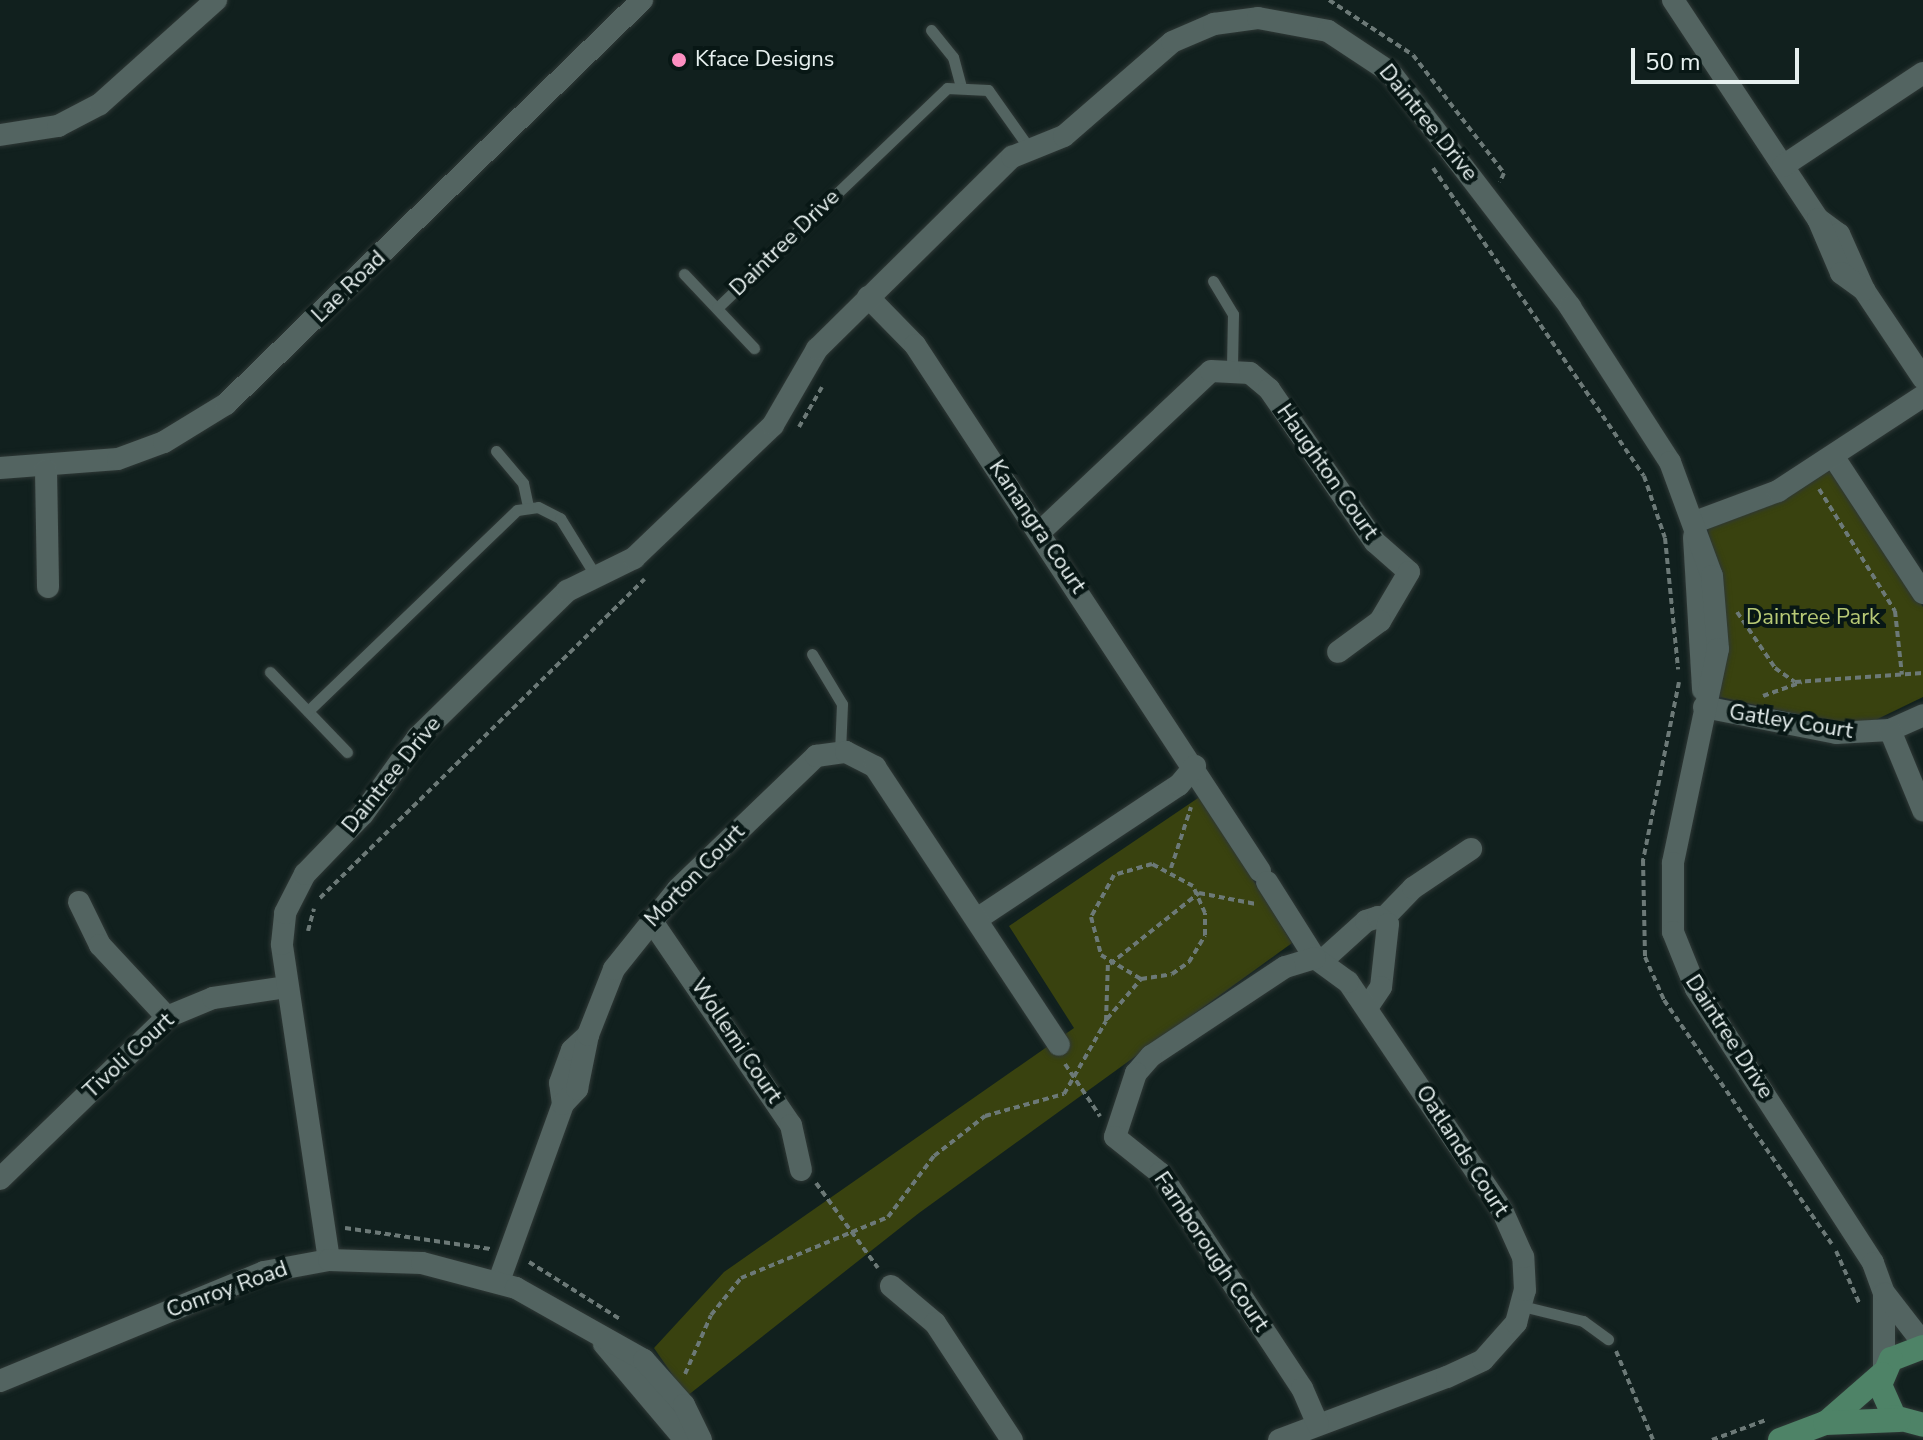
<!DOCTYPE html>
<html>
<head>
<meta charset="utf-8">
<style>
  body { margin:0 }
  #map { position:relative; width:1923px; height:1440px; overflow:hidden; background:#11201e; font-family:"Nunito Sans",sans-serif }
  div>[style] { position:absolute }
  .green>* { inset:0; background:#39420f }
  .path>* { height:4px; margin-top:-2px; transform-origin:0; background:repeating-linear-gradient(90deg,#6c7977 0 6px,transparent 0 10px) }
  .roads { filter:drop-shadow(0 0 2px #2f3836) drop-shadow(0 0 2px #2f3836) }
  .lane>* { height:11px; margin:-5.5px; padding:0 5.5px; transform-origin:5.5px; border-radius:5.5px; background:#536461 }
  .street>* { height:22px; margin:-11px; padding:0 11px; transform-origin:11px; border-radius:11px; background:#536461 }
  .secondary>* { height:24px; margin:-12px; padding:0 12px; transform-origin:12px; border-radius:12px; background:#4e8367 }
  .dots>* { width:22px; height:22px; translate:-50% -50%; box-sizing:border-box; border:4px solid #081715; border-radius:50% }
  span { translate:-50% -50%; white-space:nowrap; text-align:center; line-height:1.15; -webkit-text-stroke:8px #081715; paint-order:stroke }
  .poi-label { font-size:22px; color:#e7f0ef }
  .left { translate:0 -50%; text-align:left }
  .street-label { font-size:22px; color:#e7f0ef }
  .park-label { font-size:22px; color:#b8ca76 }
  .scale { position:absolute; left:1631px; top:48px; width:168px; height:36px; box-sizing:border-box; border:4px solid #e7f0ef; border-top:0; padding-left:10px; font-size:24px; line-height:28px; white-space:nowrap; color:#e7f0ef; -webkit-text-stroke:6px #081715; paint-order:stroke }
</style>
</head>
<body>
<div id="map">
  <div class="green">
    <div style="clip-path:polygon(1830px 471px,1923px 607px,1923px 697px,1859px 728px,1720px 697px,1708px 526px)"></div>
    <div style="clip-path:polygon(1201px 796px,1292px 943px,919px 1213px,687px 1396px,654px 1348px,724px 1272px,1074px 1028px,1009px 926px)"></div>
  </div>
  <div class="path">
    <div style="left:1329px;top:0;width:100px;rotate:33.2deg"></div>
    <div style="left:1413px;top:55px;width:149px;rotate:52.4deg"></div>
    <div style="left:1504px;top:173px;width:10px;rotate:114deg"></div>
    <div style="left:1433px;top:168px;width:373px;rotate:55.6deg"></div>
    <div style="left:1644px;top:476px;width:65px;rotate:71.3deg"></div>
    <div style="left:1665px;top:538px;width:132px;rotate:84.3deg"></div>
    <div style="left:799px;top:427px;width:46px;rotate:-60.1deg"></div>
    <div style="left:1819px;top:489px;width:144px;rotate:58.1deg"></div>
    <div style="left:1895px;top:611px;width:64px;rotate:83.8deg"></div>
    <div style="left:1737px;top:612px;width:68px;rotate:55.8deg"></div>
    <div style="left:1775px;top:668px;width:24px;rotate:35deg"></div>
    <div style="left:1795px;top:682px;width:128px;rotate:-4deg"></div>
    <div style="left:1679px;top:682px;width:182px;rotate:101.4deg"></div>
    <div style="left:1643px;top:860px;width:97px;rotate:88.8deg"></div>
    <div style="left:1645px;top:957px;width:47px;rotate:66.2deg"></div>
    <div style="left:1664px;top:1000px;width:296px;rotate:55.5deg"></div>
    <div style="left:1763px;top:696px;width:41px;rotate:-19.7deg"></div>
    <div style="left:1171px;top:868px;width:64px;rotate:-71.8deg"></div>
    <div style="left:320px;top:898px;width:455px;rotate:-44.5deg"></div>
    <div style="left:308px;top:931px;width:23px;rotate:-75deg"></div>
    <div style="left:1110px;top:964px;width:114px;rotate:-38.6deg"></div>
    <div style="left:1199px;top:893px;width:58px;rotate:10.9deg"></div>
    <div style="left:1107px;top:1019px;width:52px;rotate:-49.6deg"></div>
    <div style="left:1141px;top:979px;width:31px;rotate:-9deg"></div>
    <div style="left:1172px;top:974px;width:21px;rotate:-35deg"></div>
    <div style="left:1189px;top:962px;width:31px;rotate:-59deg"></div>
    <div style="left:1205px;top:935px;width:22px;rotate:-90deg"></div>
    <div style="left:1205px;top:913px;width:30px;rotate:-114deg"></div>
    <div style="left:1193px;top:886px;width:47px;rotate:-151.8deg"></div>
    <div style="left:1152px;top:864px;width:40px;rotate:164deg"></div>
    <div style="left:1114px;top:875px;width:48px;rotate:118.7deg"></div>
    <div style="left:1091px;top:917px;width:39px;rotate:75deg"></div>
    <div style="left:1101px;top:955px;width:47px;rotate:31deg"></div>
    <div style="left:1065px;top:1064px;width:63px;rotate:56.1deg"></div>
    <div style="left:816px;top:1183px;width:105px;rotate:53.9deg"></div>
    <div style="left:345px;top:1228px;width:147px;rotate:8.2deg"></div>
    <div style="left:1836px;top:1251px;width:59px;rotate:66deg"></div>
    <div style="left:529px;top:1262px;width:107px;rotate:32.1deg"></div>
    <div style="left:1616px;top:1351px;width:96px;rotate:67.4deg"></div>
    <div style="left:685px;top:1374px;width:64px;rotate:-66.2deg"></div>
    <div style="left:711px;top:1315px;width:48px;rotate:-51deg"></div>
    <div style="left:741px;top:1278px;width:159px;rotate:-22.5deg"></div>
    <div style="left:888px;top:1217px;width:76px;rotate:-53deg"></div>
    <div style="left:934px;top:1156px;width:65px;rotate:-38.1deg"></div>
    <div style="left:985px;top:1116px;width:82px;rotate:-15.6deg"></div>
    <div style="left:1064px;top:1094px;width:84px;rotate:-60.1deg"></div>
    <div style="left:1106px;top:1021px;width:59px;rotate:-88.1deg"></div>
    <div style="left:1712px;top:1440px;width:58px;rotate:-20.3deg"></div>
  </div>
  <div class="roads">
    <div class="lane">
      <div style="left:931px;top:30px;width:35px;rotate:51deg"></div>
      <div style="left:953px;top:57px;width:28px;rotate:75deg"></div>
      <div style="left:684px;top:274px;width:102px;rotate:46.6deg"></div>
      <div style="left:1213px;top:281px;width:39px;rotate:59deg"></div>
      <div style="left:1233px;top:314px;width:54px;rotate:91.1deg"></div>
      <div style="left:717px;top:308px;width:318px;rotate:-43.7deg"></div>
      <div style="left:947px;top:88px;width:41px;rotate:2.8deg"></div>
      <div style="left:988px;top:90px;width:71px;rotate:54.7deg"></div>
      <div style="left:496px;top:451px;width:42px;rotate:49.8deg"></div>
      <div style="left:523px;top:483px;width:25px;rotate:78deg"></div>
      <div style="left:812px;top:654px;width:58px;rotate:59deg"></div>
      <div style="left:842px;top:704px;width:47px;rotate:92.4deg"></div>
      <div style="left:270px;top:672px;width:111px;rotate:46.1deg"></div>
      <div style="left:308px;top:711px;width:290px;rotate:-43.9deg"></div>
      <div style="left:517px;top:510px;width:21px;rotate:-8deg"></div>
      <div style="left:538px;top:507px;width:25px;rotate:27deg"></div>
      <div style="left:560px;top:518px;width:65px;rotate:58.3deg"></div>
      <div style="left:1522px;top:1306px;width:63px;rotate:13.8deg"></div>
      <div style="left:1583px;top:1321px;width:31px;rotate:36deg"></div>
    </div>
    <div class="street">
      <div style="left:1673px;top:0;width:263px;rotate:56.5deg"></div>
      <div style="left:1818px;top:219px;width:26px;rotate:36deg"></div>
      <div style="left:1839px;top:234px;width:61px;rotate:65.9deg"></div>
      <div style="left:1864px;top:290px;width:106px;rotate:56.2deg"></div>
      <div style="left:0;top:135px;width:59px;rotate:-8.8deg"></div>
      <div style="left:58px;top:126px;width:47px;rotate:-27.6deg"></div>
      <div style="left:100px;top:104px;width:156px;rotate:-41.9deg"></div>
      <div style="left:1783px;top:166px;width:168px;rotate:-33.6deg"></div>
      <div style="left:1818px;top:219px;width:59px;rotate:66.9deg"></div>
      <div style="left:1841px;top:273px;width:29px;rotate:36deg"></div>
      <div style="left:868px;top:297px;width:67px;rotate:45.6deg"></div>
      <div style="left:915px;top:345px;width:629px;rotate:56.74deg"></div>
      <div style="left:1833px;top:456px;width:164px;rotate:56.7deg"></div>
      <div style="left:0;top:468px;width:118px;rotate:-4.4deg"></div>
      <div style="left:118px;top:459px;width:49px;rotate:-20.3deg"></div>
      <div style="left:164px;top:442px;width:73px;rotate:-31.5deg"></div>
      <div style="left:226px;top:404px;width:580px;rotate:-44.16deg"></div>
      <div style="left:46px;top:470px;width:117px;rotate:89deg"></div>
      <div style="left:1695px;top:522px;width:89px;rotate:-20.5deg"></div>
      <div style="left:1778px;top:491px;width:173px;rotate:-33.2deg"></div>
      <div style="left:1041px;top:531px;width:233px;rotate:-43.3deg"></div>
      <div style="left:1211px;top:371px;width:39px;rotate:3deg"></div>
      <div style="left:1250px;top:373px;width:25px;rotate:40deg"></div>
      <div style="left:1269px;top:389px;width:186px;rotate:55.3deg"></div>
      <div style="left:1375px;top:542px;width:45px;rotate:41.4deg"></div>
      <div style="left:1409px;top:572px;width:57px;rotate:120.6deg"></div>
      <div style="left:1380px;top:621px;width:52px;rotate:143.6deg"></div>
      <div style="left:1694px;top:537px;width:153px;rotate:86.6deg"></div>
      <div style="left:1704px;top:707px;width:135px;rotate:11.1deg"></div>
      <div style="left:1836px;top:733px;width:54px;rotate:-3.2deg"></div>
      <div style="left:1890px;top:730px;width:36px;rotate:-24deg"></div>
      <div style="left:1890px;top:730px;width:87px;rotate:67.6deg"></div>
      <div style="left:1267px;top:882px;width:90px;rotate:57.7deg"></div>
      <div style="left:79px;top:902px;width:48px;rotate:64deg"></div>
      <div style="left:100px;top:945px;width:98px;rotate:47.1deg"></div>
      <div style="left:977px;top:919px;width:242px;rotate:-33.6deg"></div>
      <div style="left:1179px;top:785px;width:25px;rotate:-50deg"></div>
      <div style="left:1383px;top:919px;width:43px;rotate:-45.9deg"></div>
      <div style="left:1413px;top:888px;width:70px;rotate:-33.9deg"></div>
      <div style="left:651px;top:920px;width:248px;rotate:55.7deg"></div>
      <div style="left:791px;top:1125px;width:46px;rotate:77.5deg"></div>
      <div style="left:1323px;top:960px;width:58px;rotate:-42.2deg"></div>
      <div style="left:1366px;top:921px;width:13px;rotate:-18deg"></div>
      <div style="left:1378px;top:917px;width:12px;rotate:35deg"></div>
      <div style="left:1388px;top:924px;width:63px;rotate:96.3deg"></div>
      <div style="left:1381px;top:987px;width:25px;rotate:124deg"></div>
      <div style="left:563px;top:1104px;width:21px;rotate:-98deg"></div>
      <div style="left:560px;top:1083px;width:35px;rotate:-70deg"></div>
      <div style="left:572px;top:1050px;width:22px;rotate:-43deg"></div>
      <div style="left:0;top:1179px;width:233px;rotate:-44.1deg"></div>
      <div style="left:167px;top:1017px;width:50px;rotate:-22.4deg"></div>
      <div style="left:213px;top:998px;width:75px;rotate:-8.5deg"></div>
      <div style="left:329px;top:1260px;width:319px;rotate:-98.5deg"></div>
      <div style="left:282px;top:944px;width:31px;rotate:-84deg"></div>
      <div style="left:285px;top:913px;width:44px;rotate:-62.9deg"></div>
      <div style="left:305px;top:874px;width:83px;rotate:-46deg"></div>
      <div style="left:363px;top:814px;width:95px;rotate:-54.5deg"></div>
      <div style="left:418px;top:737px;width:209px;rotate:-44.4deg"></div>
      <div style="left:567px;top:591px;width:75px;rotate:-26.2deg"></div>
      <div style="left:634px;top:558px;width:192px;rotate:-43.7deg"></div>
      <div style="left:773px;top:425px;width:88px;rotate:-59.9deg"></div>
      <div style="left:817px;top:349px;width:274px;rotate:-44.6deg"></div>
      <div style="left:1012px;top:157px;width:56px;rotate:-22deg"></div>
      <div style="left:1064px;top:136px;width:143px;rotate:-41deg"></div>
      <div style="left:1172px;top:42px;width:46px;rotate:-23.2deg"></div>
      <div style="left:1214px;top:24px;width:44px;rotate:-7.8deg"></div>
      <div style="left:1258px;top:18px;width:71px;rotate:10.5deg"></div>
      <div style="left:1328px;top:31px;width:74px;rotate:33.5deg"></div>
      <div style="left:1390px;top:72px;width:296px;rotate:52.5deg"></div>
      <div style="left:1570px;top:307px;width:184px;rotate:57.2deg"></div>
      <div style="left:1670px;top:462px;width:121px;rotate:69.8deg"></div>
      <div style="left:1712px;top:576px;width:73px;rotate:85.3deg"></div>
      <div style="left:1718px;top:649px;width:219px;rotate:101.9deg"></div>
      <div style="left:1673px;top:863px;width:69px;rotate:90deg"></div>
      <div style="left:1673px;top:932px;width:61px;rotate:68deg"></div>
      <div style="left:1696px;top:989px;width:326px;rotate:57.1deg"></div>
      <div style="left:1873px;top:1263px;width:32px;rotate:70deg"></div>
      <div style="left:1884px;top:1293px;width:75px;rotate:90deg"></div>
      <div style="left:499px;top:1281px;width:188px;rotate:-70.1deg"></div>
      <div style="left:563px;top:1104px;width:21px;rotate:-47deg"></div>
      <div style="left:577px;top:1089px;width:55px;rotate:-78.5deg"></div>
      <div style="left:588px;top:1035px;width:71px;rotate:-68.5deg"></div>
      <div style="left:614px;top:969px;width:102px;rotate:-51.3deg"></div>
      <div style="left:678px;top:889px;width:192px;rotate:-43.9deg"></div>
      <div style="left:816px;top:756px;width:30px;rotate:-8deg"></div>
      <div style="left:846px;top:752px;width:33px;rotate:27deg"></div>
      <div style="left:875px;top:767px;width:333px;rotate:56.5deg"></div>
      <div style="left:891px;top:1286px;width:57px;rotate:40.1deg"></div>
      <div style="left:935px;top:1323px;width:140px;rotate:56.7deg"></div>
      <div style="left:1885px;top:1294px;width:62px;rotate:52.2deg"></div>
      <div style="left:604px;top:1344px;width:126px;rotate:49.8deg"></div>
      <div style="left:0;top:1381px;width:286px;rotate:-22.4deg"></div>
      <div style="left:264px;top:1272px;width:66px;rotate:-10.5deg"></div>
      <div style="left:329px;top:1260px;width:93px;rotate:1.8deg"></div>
      <div style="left:422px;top:1263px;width:97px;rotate:14.9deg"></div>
      <div style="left:516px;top:1288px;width:147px;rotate:29.4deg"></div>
      <div style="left:644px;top:1360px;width:60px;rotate:48.4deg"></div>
      <div style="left:684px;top:1405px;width:39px;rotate:64deg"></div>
      <div style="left:1279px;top:1440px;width:179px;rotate:-20.6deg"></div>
      <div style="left:1447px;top:1377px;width:40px;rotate:-25deg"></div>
      <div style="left:1483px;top:1360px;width:50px;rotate:-48.3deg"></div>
      <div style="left:1516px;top:1323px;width:34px;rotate:-75deg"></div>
      <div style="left:1525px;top:1290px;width:33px;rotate:-93deg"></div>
      <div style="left:1523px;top:1257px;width:51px;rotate:-114.1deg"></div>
      <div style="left:1502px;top:1210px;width:275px;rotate:-124deg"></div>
      <div style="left:1348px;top:982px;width:41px;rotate:-144deg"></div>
      <div style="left:1315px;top:958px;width:31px;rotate:163deg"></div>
      <div style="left:1285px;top:967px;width:161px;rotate:146.4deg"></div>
      <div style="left:1151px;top:1056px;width:23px;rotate:131deg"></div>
      <div style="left:1136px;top:1073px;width:67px;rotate:108.2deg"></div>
      <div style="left:1115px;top:1137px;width:58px;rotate:38.7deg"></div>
      <div style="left:1160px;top:1173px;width:258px;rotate:56.6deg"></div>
      <div style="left:1302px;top:1388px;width:40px;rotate:66.6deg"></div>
    </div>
    <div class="secondary">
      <div style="left:1923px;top:1347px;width:34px;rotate:159deg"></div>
      <div style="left:1891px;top:1359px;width:28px;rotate:113deg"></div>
      <div style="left:1880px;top:1385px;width:35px;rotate:66deg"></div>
      <div style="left:1894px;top:1417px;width:30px;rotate:15deg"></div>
      <div style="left:1827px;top:1422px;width:73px;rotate:-41.1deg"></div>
      <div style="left:1780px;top:1440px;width:48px;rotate:-20.7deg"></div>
      <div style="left:1825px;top:1423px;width:74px;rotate:-2.3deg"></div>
    </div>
  </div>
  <div class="dots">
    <div style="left:679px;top:60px;background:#fc8fc1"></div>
  </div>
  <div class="poi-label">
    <span class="left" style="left:695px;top:60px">Kface Designs</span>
  </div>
  <div class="street-label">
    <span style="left:1428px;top:123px;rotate:51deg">Daintree Drive</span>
    <span style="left:785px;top:243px;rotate:-44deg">Daintree Drive</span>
    <span style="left:349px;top:287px;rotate:-44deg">Lae Road</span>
    <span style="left:1327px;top:472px;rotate:55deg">Haughton Court</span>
    <span style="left:1037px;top:527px;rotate:56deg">Kanangra Court</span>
    <span style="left:1791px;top:722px;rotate:9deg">Gatley Court</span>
    <span style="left:392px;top:775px;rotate:-51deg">Daintree Drive</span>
    <span style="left:695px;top:876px;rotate:-46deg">Morton Court</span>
    <span style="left:1729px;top:1037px;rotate:57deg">Daintree Drive</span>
    <span style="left:736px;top:1041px;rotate:56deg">Wollemi Court</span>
    <span style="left:129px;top:1056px;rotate:-43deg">Tivoli Court</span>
    <span style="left:1462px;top:1151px;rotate:57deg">Oatlands Court</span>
    <span style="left:1211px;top:1252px;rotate:56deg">Farnborough Court</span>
    <span style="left:227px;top:1290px;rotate:-20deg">Conroy Road</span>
  </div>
  <div class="park-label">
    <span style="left:1813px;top:618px">Daintree Park</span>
  </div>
  <div class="scale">50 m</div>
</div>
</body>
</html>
